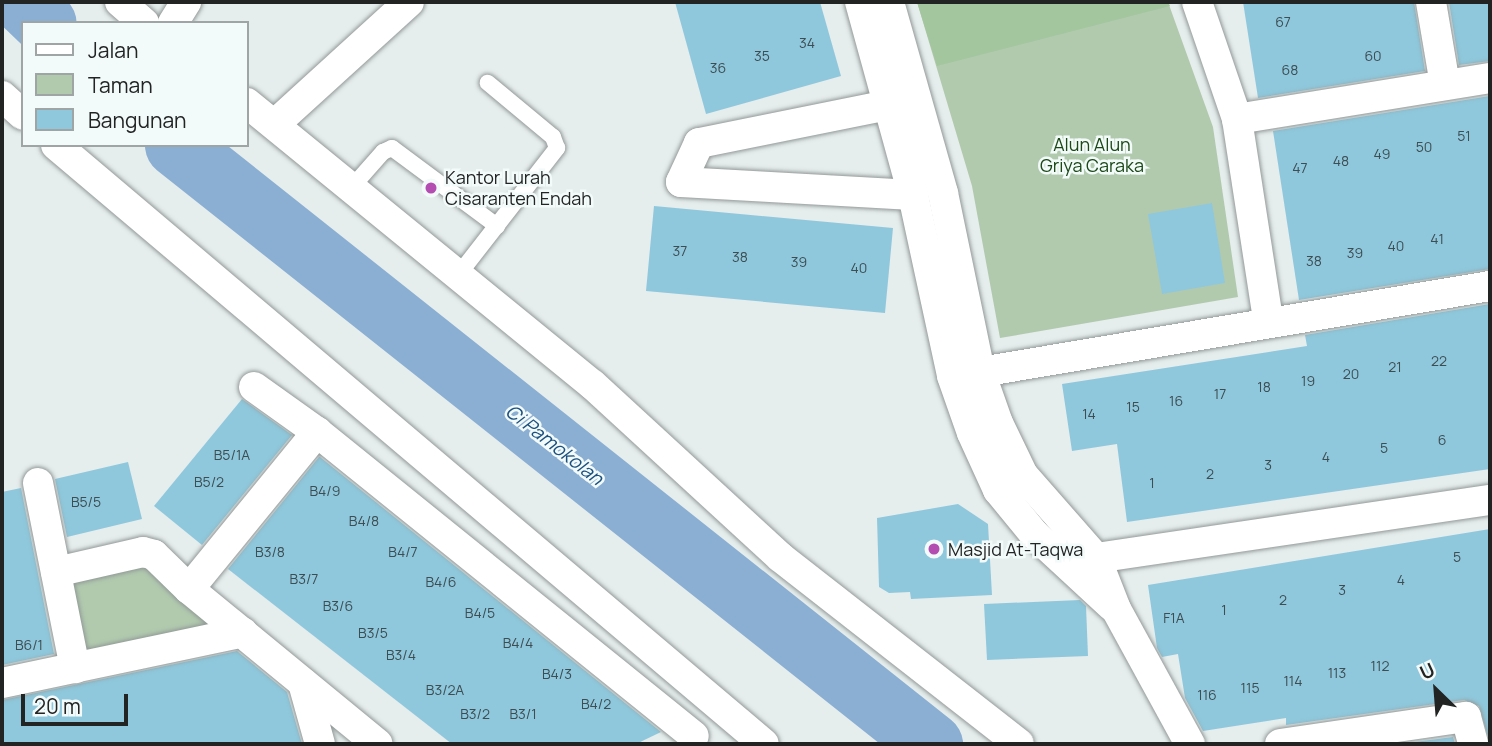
<!DOCTYPE html>
<html>
<head>
<meta charset="utf-8">
<style>
  body { margin:0 }
  #map { position:relative; width:1492px; height:746px; overflow:hidden; background:#e6eded; font-family:Manrope,sans-serif }
  div>[style] { position:absolute }
  .green>* { inset:0; background:#b1caae }
  .forest>* { inset:0; background:#a3c69f }
  .river>* { height:63px; margin:-31.5px; padding:0 31.5px; transform-origin:31.5px; border-radius:31.5px; background:#8aafd3 }
  .building>* { inset:0; background:#8fc8dc }
  .roads { filter:drop-shadow(0 0 2px #929998) drop-shadow(0 0 2px #929998) }
  .lane>* { height:16px; margin:-8px; padding:0 8px; transform-origin:8px; border-radius:8px; background:#fff }
  .street>* { height:30px; margin:-15px; padding:0 15px; transform-origin:15px; border-radius:15px; background:#fff }
  .dots>* { width:19px; height:19px; translate:-50% -50%; box-sizing:border-box; border:4px solid #f3fafa; border-radius:50% }
  span { translate:-50% -50%; white-space:nowrap; text-align:center; line-height:1.15; -webkit-text-stroke:5px #f3fafa; paint-order:stroke }
  .number-label { font-size:14px; color:#3d4d52 }
  .number-label span { -webkit-text-stroke-width:0 }
  .park-label { font-size:18px; color:#1a4916 }
  .poi-label { font-size:18px; color:#222424 }
  .left { translate:0 -50%; text-align:left }
  .water-label { font-size:19px; color:#1b5180; font-style:italic }
  .frame { position:absolute; inset:0; border:4px solid #222424; pointer-events:none }
  .legend { position:absolute; left:21px; top:21px; width:228px; height:126px; box-sizing:border-box; background:#f3fafa; border:2px solid #9fa4a4; margin:0; padding:9px 12px; list-style:none; font-size:21px; color:#222424 }
  .legend li { display:flex; align-items:center; gap:14px; height:35px }
  .legend b { width:35px; border:2px solid #9fa4a4 }
  .north { position:absolute; left:1401px; top:655px; width:70px; height:70px; -webkit-text-stroke:5px #f3fafa; paint-order:stroke; rotate:335deg; font-size:19px; font-weight:700; line-height:28px; text-align:center; color:#222424 }
  .north::after { content:''; display:block; margin:auto; width:24px; height:32px; background:#222424; clip-path:polygon(50% 0,100% 100%,50% 72%,0 100%) }
  .scale { position:absolute; left:21px; top:694px; width:107px; height:32px; box-sizing:border-box; border:4px solid #222424; border-top:0; padding-left:9px; font-size:21px; line-height:24px; white-space:nowrap; color:#222424; -webkit-text-stroke:5px #f3fafa; paint-order:stroke }
</style>
</head>
<body>
<div id="map">
  <div class="green">
    <div style="clip-path:polygon(917px 2px,1168px 2px,1213px 127px,1238px 297px,1000px 338px,972px 186px)"></div>
    <div style="clip-path:polygon(141px 557px,232px 629px,78px 663px,61px 576px)"></div>
  </div>
  <div class="forest">
    <div style="clip-path:polygon(917px 2px,1168px 2px,1170px 6px,937px 66px)"></div>
  </div>
  <div class="river">
    <div style="left:23px;top:2px;width:30px;rotate:44deg"></div>
    <div style="left:176px;top:145px;width:964px;rotate:38.43deg"></div>
  </div>
  <div class="building">
    <div style="clip-path:polygon(675px 2px,820px 2px,841px 76px,706px 114px)"></div>
    <div style="clip-path:polygon(1243px 2px,1414px 2px,1425px 71px,1258px 98px)"></div>
    <div style="clip-path:polygon(1449px 2px,1490px 2px,1490px 61px,1459px 65px)"></div>
    <div style="clip-path:polygon(1490px 96px,1490px 269px,1299px 300px,1273px 131px)"></div>
    <div style="clip-path:polygon(1212px 203px,1225px 283px,1162px 294px,1148px 214px)"></div>
    <div style="clip-path:polygon(654px 206px,893px 228px,885px 313px,646px 291px)"></div>
    <div style="clip-path:polygon(1490px 304px,1490px 469px,1127px 522px,1117px 444px,1072px 451px,1062px 384px,1307px 346px,1305px 335px)"></div>
    <div style="clip-path:polygon(242px 399px,292px 435px,202px 545px,154px 506px)"></div>
    <div style="clip-path:polygon(319px 457px,320px 457px,661px 732px,636px 744px,452px 744px,228px 569px)"></div>
    <div style="clip-path:polygon(128px 462px,142px 519px,67px 537px,55px 479px)"></div>
    <div style="clip-path:polygon(21px 488px,54px 654px,2px 665px,2px 492px)"></div>
    <div style="clip-path:polygon(958px 504px,988px 524px,992px 595px,911px 599px,910px 592px,889px 593px,879px 587px,877px 518px)"></div>
    <div style="clip-path:polygon(1490px 529px,1490px 744px,1479px 706px,1464px 700px,1286px 725px,1286px 718px,1203px 731px,1185px 698px,1178px 654px,1162px 657px,1157px 648px,1148px 585px)"></div>
    <div style="clip-path:polygon(1080px 600px,1086px 606px,1088px 656px,987px 660px,984px 604px)"></div>
    <div style="clip-path:polygon(237px 651px,287px 692px,302px 744px,2px 744px,2px 700px)"></div>
    <div style="clip-path:polygon(1453px 737px,1455px 744px,1400px 744px)"></div>
  </div>
  <div class="roads">
    <div class="lane">
      <div style="left:352px;top:187px;width:47px;rotate:-48.5deg"></div>
      <div style="left:383px;top:152px;width:10px;rotate:-24deg"></div>
      <div style="left:392px;top:148px;width:131px;rotate:36.6deg"></div>
      <div style="left:459px;top:274px;width:160px;rotate:-52.1deg"></div>
      <div style="left:557px;top:148px;width:12px;rotate:-110deg"></div>
      <div style="left:553px;top:137px;width:85px;rotate:-140.3deg"></div>
    </div>
    <div class="street">
      <div style="left:120px;top:2px;width:32px;rotate:41deg"></div>
      <div style="left:860px;top:2px;width:200px;rotate:74.6deg"></div>
      <div style="left:913px;top:195px;width:185px;rotate:77.8deg"></div>
      <div style="left:952px;top:376px;width:60px;rotate:70.7deg"></div>
      <div style="left:972px;top:433px;width:63px;rotate:65.5deg"></div>
      <div style="left:998px;top:490px;width:57px;rotate:50.7deg"></div>
      <div style="left:1034px;top:534px;width:106px;rotate:42.7deg"></div>
      <div style="left:889px;top:2px;width:198px;rotate:74.2deg"></div>
      <div style="left:943px;top:193px;width:183px;rotate:78.3deg"></div>
      <div style="left:980px;top:372px;width:54px;rotate:70.6deg"></div>
      <div style="left:998px;top:423px;width:58px;rotate:64.3deg"></div>
      <div style="left:1023px;top:475px;width:111px;rotate:48.7deg"></div>
      <div style="left:1096px;top:558px;width:55px;rotate:68.6deg"></div>
      <div style="left:1116px;top:609px;width:154px;rotate:61.3deg"></div>
      <div style="left:1197px;top:2px;width:124px;rotate:71.1deg"></div>
      <div style="left:1237px;top:119px;width:203px;rotate:81.2deg"></div>
      <div style="left:1431px;top:2px;width:84px;rotate:80.4deg"></div>
      <div style="left:173px;top:23px;width:25px;rotate:-58deg"></div>
      <div style="left:2px;top:96px;width:28px;rotate:42deg"></div>
      <div style="left:247px;top:103px;width:446px;rotate:39.2deg"></div>
      <div style="left:593px;top:385px;width:254px;rotate:42.6deg"></div>
      <div style="left:780px;top:557px;width:303px;rotate:38deg"></div>
      <div style="left:888px;top:105px;width:193px;rotate:168.6deg"></div>
      <div style="left:699px;top:143px;width:43px;rotate:114.8deg"></div>
      <div style="left:681px;top:182px;width:232px;rotate:3.2deg"></div>
      <div style="left:1237px;top:119px;width:256px;rotate:-9.2deg"></div>
      <div style="left:275px;top:124px;width:181px;rotate:-42.3deg"></div>
      <div style="left:56px;top:145px;width:927px;rotate:40.23deg"></div>
      <div style="left:963px;top:375px;width:534px;rotate:-9.59deg"></div>
      <div style="left:254px;top:387px;width:77px;rotate:35.5deg"></div>
      <div style="left:317px;top:432px;width:484px;rotate:38.9deg"></div>
      <div style="left:38px;top:483px;width:189px;rotate:78.7deg"></div>
      <div style="left:1080px;top:568px;width:19px;rotate:-32deg"></div>
      <div style="left:1096px;top:558px;width:398px;rotate:-8.4deg"></div>
      <div style="left:56px;top:572px;width:89px;rotate:-12.9deg"></div>
      <div style="left:143px;top:552px;width:11px;rotate:15deg"></div>
      <div style="left:154px;top:555px;width:49px;rotate:44.2deg"></div>
      <div style="left:189px;top:589px;width:203px;rotate:-50.8deg"></div>
      <div style="left:189px;top:589px;width:244px;rotate:39.4deg"></div>
      <div style="left:2px;top:683px;width:246px;rotate:-11.9deg"></div>
      <div style="left:303px;top:683px;width:63px;rotate:74.4deg"></div>
      <div style="left:1280px;top:744px;width:188px;rotate:-8.3deg"></div>
      <div style="left:1466px;top:717px;width:28px;rotate:75deg"></div>
    </div>
  </div>
  <div class="dots">
    <div style="left:431px;top:188px;background:#b34db1"></div>
    <div style="left:934px;top:549px;background:#b34db1"></div>
  </div>
  <div class="number-label">
    <span style="left:1283px;top:22px">67</span>
    <span style="left:807px;top:43px">34</span>
    <span style="left:762px;top:56px">35</span>
    <span style="left:1373px;top:56px">60</span>
    <span style="left:718px;top:68px">36</span>
    <span style="left:1290px;top:70px">68</span>
    <span style="left:1464px;top:136px">51</span>
    <span style="left:1424px;top:147px">50</span>
    <span style="left:1382px;top:154px">49</span>
    <span style="left:1341px;top:161px">48</span>
    <span style="left:1300px;top:168px">47</span>
    <span style="left:1437px;top:239px">41</span>
    <span style="left:1396px;top:246px">40</span>
    <span style="left:680px;top:251px">37</span>
    <span style="left:1355px;top:253px">39</span>
    <span style="left:740px;top:257px">38</span>
    <span style="left:1314px;top:261px">38</span>
    <span style="left:799px;top:262px">39</span>
    <span style="left:859px;top:268px">40</span>
    <span style="left:1439px;top:361px">22</span>
    <span style="left:1395px;top:367px">21</span>
    <span style="left:1351px;top:374px">20</span>
    <span style="left:1308px;top:381px">19</span>
    <span style="left:1264px;top:387px">18</span>
    <span style="left:1220px;top:394px">17</span>
    <span style="left:1176px;top:401px">16</span>
    <span style="left:1133px;top:407px">15</span>
    <span style="left:1089px;top:414px">14</span>
    <span style="left:1442px;top:440px">6</span>
    <span style="left:1384px;top:448px">5</span>
    <span style="left:232px;top:455px">B5/1A</span>
    <span style="left:1326px;top:457px">4</span>
    <span style="left:1268px;top:465px">3</span>
    <span style="left:1210px;top:474px">2</span>
    <span style="left:209px;top:482px">B5/2</span>
    <span style="left:1152px;top:483px">1</span>
    <span style="left:325px;top:491px">B4/9</span>
    <span style="left:86px;top:502px">B5/5</span>
    <span style="left:364px;top:521px">B4/8</span>
    <span style="left:270px;top:552px">B3/8</span>
    <span style="left:403px;top:552px">B4/7</span>
    <span style="left:1457px;top:557px">5</span>
    <span style="left:304px;top:579px">B3/7</span>
    <span style="left:1401px;top:580px">4</span>
    <span style="left:441px;top:582px">B4/6</span>
    <span style="left:1342px;top:590px">3</span>
    <span style="left:1283px;top:600px">2</span>
    <span style="left:338px;top:606px">B3/6</span>
    <span style="left:1224px;top:610px">1</span>
    <span style="left:480px;top:613px">B4/5</span>
    <span style="left:1174px;top:618px">F1A</span>
    <span style="left:373px;top:633px">B3/5</span>
    <span style="left:518px;top:643px">B4/4</span>
    <span style="left:29px;top:645px">B6/1</span>
    <span style="left:401px;top:655px">B3/4</span>
    <span style="left:1380px;top:666px">112</span>
    <span style="left:1337px;top:673px">113</span>
    <span style="left:557px;top:674px">B4/3</span>
    <span style="left:1293px;top:681px">114</span>
    <span style="left:1250px;top:688px">115</span>
    <span style="left:445px;top:690px">B3/2A</span>
    <span style="left:1207px;top:695px">116</span>
    <span style="left:596px;top:704px">B4/2</span>
    <span style="left:475px;top:714px">B3/2</span>
    <span style="left:523px;top:714px">B3/1</span>
  </div>
  <div class="park-label">
    <span style="left:1092px;top:155px">Alun Alun<br>Griya Caraka</span>
  </div>
  <div class="poi-label">
    <span class="left" style="left:445px;top:188px">Kantor Lurah<br>Cisaranten Endah</span>
    <span class="left" style="left:948px;top:549px">Masjid At-Taqwa</span>
  </div>
  <div class="water-label">
    <span style="left:554px;top:445px;rotate:38deg">Ci Pamokolan</span>
  </div>
  <div class="frame"></div>
  <ul class="legend">
  <li><b style="height:9px;background:#fff"></b>Jalan</li>
  <li><b style="height:19px;background:#b1caae"></b>Taman</li>
  <li><b style="height:19px;background:#8fc8dc"></b>Bangunan</li>
  </ul>
  <div class="north">U</div>
  <div class="scale">20 m</div>
</div>
</body>
</html>
